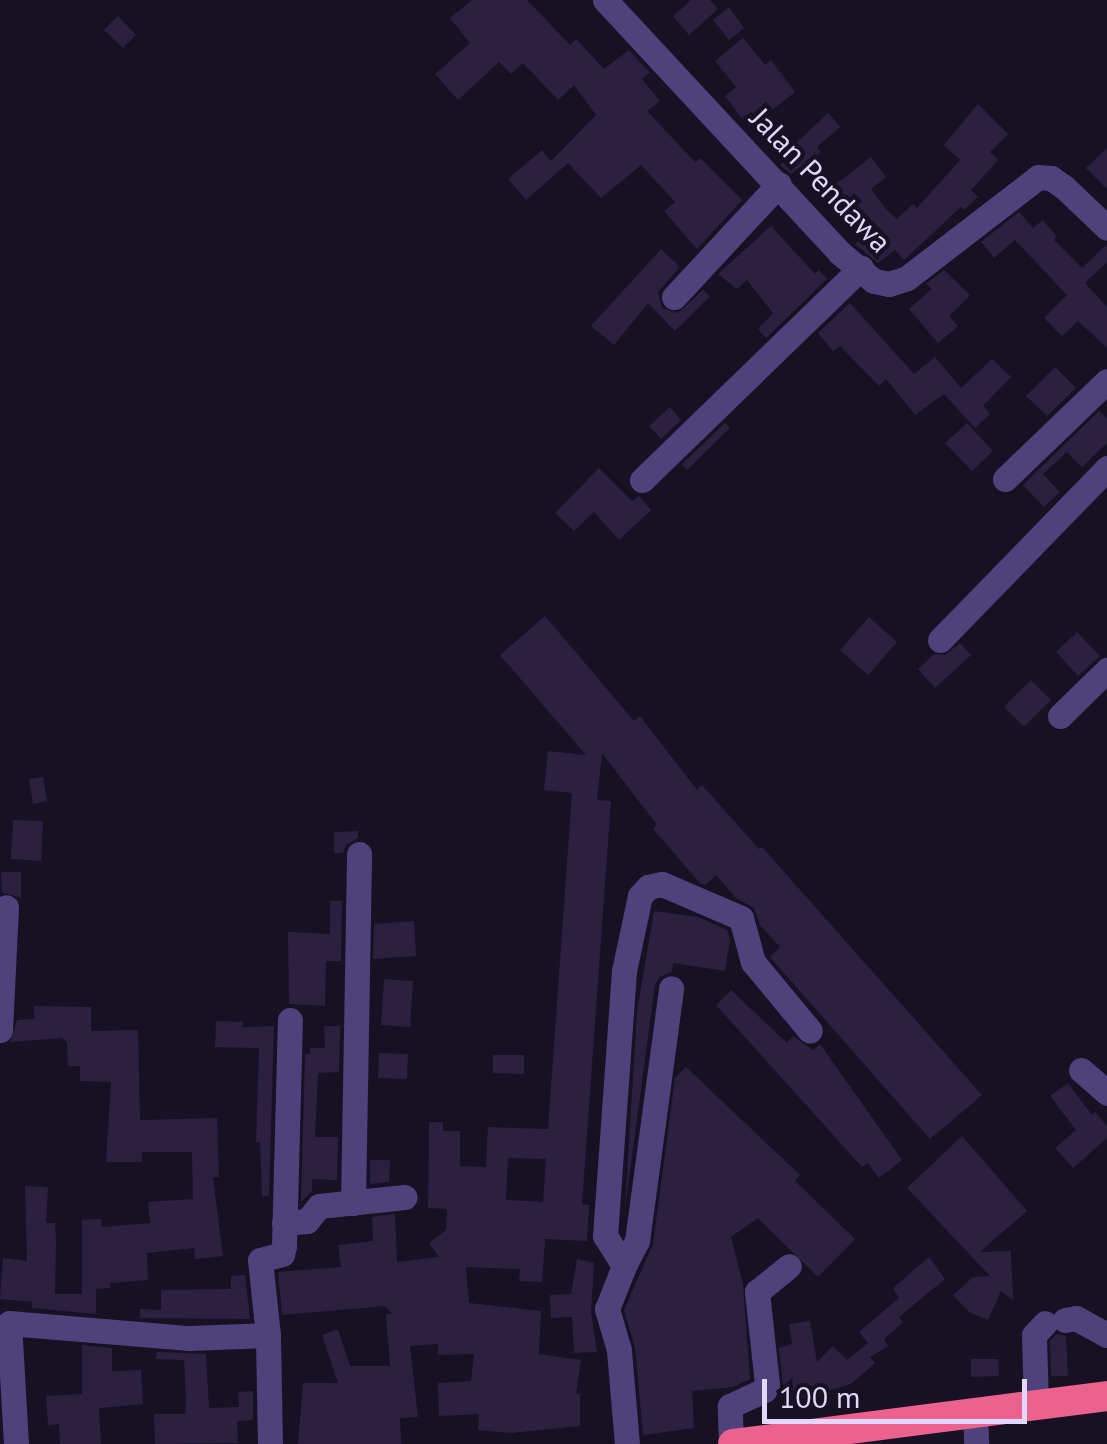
<!DOCTYPE html>
<html>
<head>
<meta charset="utf-8">
<style>
  body { margin:0 }
  #map { position:relative; width:1107px; height:1444px; overflow:hidden; background:#171123; font-family:"PT Sans",sans-serif }
  div>[style] { position:absolute }
  .building>* { inset:0; background:#2c2041 }
  .minor>* { height:25px; margin:-12.5px; padding:0 12.5px; transform-origin:12.5px; border-radius:12.5px; background:#4d427c }
  .highway>* { height:30px; margin:-15px; padding:0 15px; transform-origin:15px; border-radius:15px; background:#eb628e }
  span { translate:-50% -50%; white-space:nowrap; text-align:center; line-height:1.15; -webkit-text-stroke:9px #171123; paint-order:stroke }
  .street-label { font-size:30px; color:#e1d8fa }
  .scale { position:absolute; left:762px; top:1379px; width:265px; height:45px; box-sizing:border-box; border:5px solid #e1d8fa; border-top:0; padding-left:12px; font-size:30px; line-height:35px; white-space:nowrap; color:#e1d8fa; -webkit-text-stroke:8px #171123; paint-order:stroke }
</style>
</head>
<body>
<div id="map">
  <div class="building">
    <div style="clip-path:polygon(472px 0,527px 0,570px 45px,576px 39px,604px 69px,629px 50px,650px 73px,642px 79px,660px 101px,647px 111px,695px 162px,700px 158px,742px 200px,697px 249px,664px 211px,675px 202px,641px 165px,601px 198px,568px 163px,526px 200px,508px 179px,542px 150px,551px 161px,596px 115px,574px 85px,558px 100px,523px 63px,511px 74px,499px 62px,458px 100px,435px 74px,470px 43px,450px 18px)"></div>
    <div style="clip-path:polygon(691px 0,710px 0,718px 9px,689px 35px,673px 16px)"></div>
    <div style="clip-path:polygon(729px 7px,744px 28px,729px 40px,713px 20px)"></div>
    <div style="clip-path:polygon(118px 16px,136px 35px,123px 48px,104px 30px)"></div>
    <div style="clip-path:polygon(743px 38px,765px 65px,771px 60px,795px 92px,749px 128px,725px 96px,736px 87px,715px 61px)"></div>
    <div style="clip-path:polygon(978px 104px,1008px 134px,990px 152px,998px 160px,971px 190px,978px 197px,964px 210px,961px 207px,904px 260px,895px 250px,878px 263px,855px 244px,867px 233px,827px 191px,871px 157px,886px 177px,871px 189px,886px 209px,897px 219px,913px 204px,917px 208px,960px 160px,944px 145px)"></div>
    <div style="clip-path:polygon(828px 113px,840px 127px,817px 147px,821px 152px,791px 174px,780px 165px,794px 153px,791px 148px)"></div>
    <div style="clip-path:polygon(1107px 148px,1107px 189px,1086px 168px)"></div>
    <div style="clip-path:polygon(1019px 212px,1033px 228px,1043px 220px,1057px 237px,1054px 240px,1082px 268px,1107px 244px,1107px 262px,1085px 283px,1107px 307px,1107px 348px,1078px 321px,1062px 336px,1044px 318px,1067px 295px,1015px 240px,994px 258px,981px 242px)"></div>
    <div style="clip-path:polygon(771px 226px,815px 274px,819px 270px,827px 279px,766px 338px,758px 329px,773px 313px,747px 280px,737px 289px,718px 274px)"></div>
    <div style="clip-path:polygon(661px 249px,680px 267px,658px 292px,662px 308px,678px 313px,703px 290px,710px 296px,675px 331px,648px 303px,614px 345px,591px 326px)"></div>
    <div style="clip-path:polygon(944px 270px,970px 295px,949px 316px,958px 326px,938px 343px,909px 309px,932px 289px,926px 284px)"></div>
    <div style="clip-path:polygon(850px 303px,914px 374px,935px 357px,961px 388px,992px 359px,1011px 377px,983px 406px,990px 414px,975px 428px,944px 394px,915px 415px,886px 379px,879px 386px,840px 346px,833px 351px,818px 333px)"></div>
    <div style="clip-path:polygon(1055px 367px,1076px 388px,1047px 416px,1026px 396px)"></div>
    <div style="clip-path:polygon(670px 407px,681px 420px,661px 439px,649px 426px)"></div>
    <div style="clip-path:polygon(1099px 411px,1107px 419px,1107px 443px,1082px 467px,1067px 452px,1043px 474px,1060px 492px,1044px 507px,1023px 485px)"></div>
    <div style="clip-path:polygon(725px 423px,730px 428px,687px 470px,682px 464px)"></div>
    <div style="clip-path:polygon(967px 423px,993px 451px,972px 471px,945px 443px)"></div>
    <div style="clip-path:polygon(599px 468px,632px 501px,639px 496px,651px 510px,619px 540px,594px 512px,574px 531px,555px 513px)"></div>
    <div style="clip-path:polygon(evenodd,545px 616px,634px 721px,640px 716px,697px 790px,702px 785px,759px 849px,762px 847px,982px 1095px,930px 1139px,770px 957px,780px 947px,760px 925px,754px 908px,736px 898px,716px 875px,705px 885px,700px 883px,653px 829px,657px 825px,602px 753px,597px 800px,611px 801px,582px 1204px,589px 1205px,587px 1241px,545px 1239px,542px 1282px,519px 1281px,520px 1269px,466px 1267px,469px 1303px,541px 1311px,539px 1354px,581px 1360px,576px 1394px,580px 1394px,580px 1426px,511px 1433px,478px 1430px,479px 1414px,439px 1416px,438px 1383px,471px 1381px,474px 1354px,438px 1355px,438px 1344px,410px 1346px,418px 1417px,400px 1418px,401px 1444px,298px 1444px,303px 1383px,338px 1383px,322px 1335px,338px 1329px,350px 1366px,390px 1366px,386px 1315px,392px 1313px,385px 1306px,282px 1315px,278px 1272px,341px 1267px,338px 1245px,373px 1241px,372px 1217px,395px 1214px,397px 1262px,439px 1257px,429px 1243px,446px 1230px,447px 1209px,428px 1208px,429px 1122px,443px 1122px,443px 1131px,460px 1131px,460px 1166px,486px 1167px,488px 1127px,548px 1129px,572px 793px,544px 790px,548px 751px,586px 755px,500px 655px,545px 616px,508px 1158px,546px 1159px,543px 1202px,506px 1200px,508px 1158px)"></div>
    <div style="clip-path:polygon(869px 617px,897px 642px,868px 675px,840px 650px)"></div>
    <div style="clip-path:polygon(1077px 632px,1100px 656px,1078px 676px,1056px 652px)"></div>
    <div style="clip-path:polygon(960px 643px,971px 655px,935px 688px,918px 669px,934px 654px,945px 655px)"></div>
    <div style="clip-path:polygon(1031px 680px,1051px 700px,1024px 727px,1004px 707px)"></div>
    <div style="clip-path:polygon(43px 777px,47px 801px,33px 804px,29px 779px)"></div>
    <div style="clip-path:polygon(13px 820px,43px 821px,41px 861px,11px 859px)"></div>
    <div style="clip-path:polygon(358px 831px,358px 838px,346px 845px,343px 853px,334px 853px,334px 832px)"></div>
    <div style="clip-path:polygon(1px 872px,21px 872px,21px 898px,2px 892px)"></div>
    <div style="clip-path:polygon(330px 901px,342px 901px,341px 961px,326px 961px,325px 1006px,289px 1004px,288px 932px,330px 934px)"></div>
    <div style="clip-path:polygon(654px 911px,698px 917px,727px 930px,730px 939px,725px 971px,673px 963px,672px 972px,659px 977px,655px 985px,625px 1208px,637px 1011px)"></div>
    <div style="clip-path:polygon(414px 921px,416px 956px,373px 959px,374px 924px)"></div>
    <div style="clip-path:polygon(384px 979px,413px 981px,410px 1027px,381px 1025px)"></div>
    <div style="clip-path:polygon(731px 990px,787px 1043px,793px 1036px,813px 1050px,820px 1044px,902px 1160px,879px 1178px,868px 1163px,862px 1167px,716px 1005px)"></div>
    <div style="clip-path:polygon(34px 1006px,91px 1007px,91px 1031px,138px 1030px,140px 1120px,217px 1118px,219px 1177px,213px 1177px,223px 1256px,195px 1259px,194px 1248px,147px 1253px,148px 1280px,110px 1283px,110px 1288px,96px 1289px,96px 1314px,32px 1308px,32px 1302px,0 1299px,3px 1258px,27px 1261px,25px 1186px,48px 1187px,46px 1223px,55px 1223px,56px 1239px,55px 1294px,82px 1294px,82px 1220px,101px 1219px,102px 1227px,150px 1223px,148px 1202px,193px 1199px,192px 1152px,142px 1152px,142px 1162px,106px 1162px,111px 1082px,80px 1081px,80px 1066px,68px 1066px,67px 1042px,62px 1038px,10px 1042px,17px 1020px,34px 1019px)"></div>
    <div style="clip-path:polygon(216px 1021px,243px 1022px,242px 1027px,274px 1026px,269px 1196px,262px 1196px,260px 1142px,256px 1142px,259px 1048px,215px 1047px)"></div>
    <div style="clip-path:polygon(324px 1026px,340px 1026px,339px 1072px,318px 1073px,315px 1137px,338px 1137px,337px 1180px,312px 1179px,312px 1191px,301px 1202px,305px 1054px,310px 1054px,310px 1048px,325px 1048px)"></div>
    <div style="clip-path:polygon(379px 1053px,408px 1054px,407px 1079px,378px 1078px)"></div>
    <div style="clip-path:polygon(493px 1055px,524px 1055px,524px 1074px,493px 1073px)"></div>
    <div style="clip-path:polygon(686px 1067px,800px 1175px,795px 1181px,855px 1239px,818px 1277px,758px 1218px,731px 1237px,743px 1284px,750px 1379px,733px 1387px,692px 1391px,694px 1428px,643px 1435px,635px 1348px,624px 1310px,653px 1244px,675px 1078px)"></div>
    <div style="clip-path:polygon(1068px 1083px,1092px 1115px,1095px 1112px,1107px 1126px,1107px 1138px,1073px 1168px,1055px 1148px,1076px 1130px,1050px 1096px)"></div>
    <div style="clip-path:polygon(962px 1136px,1027px 1211px,980px 1252px,1011px 1251px,1013px 1300px,1001px 1291px,988px 1320px,969px 1312px,953px 1295px,973px 1277px,990px 1276px,907px 1188px)"></div>
    <div style="clip-path:polygon(370px 1160px,390px 1160px,389px 1182px,370px 1184px)"></div>
    <div style="clip-path:polygon(929px 1257px,945px 1279px,899px 1317px,903px 1322px,884px 1339px,888px 1346px,870px 1357px,875px 1363px,851px 1384px,785px 1404px,779px 1348px,792px 1344px,789px 1324px,810px 1321px,817px 1362px,833px 1346px,847px 1360px,868px 1343px,859px 1332px,899px 1298px,893px 1288px)"></div>
    <div style="clip-path:polygon(577px 1259px,594px 1263px,591px 1312px,597px 1352px,574px 1353px,572px 1317px,551px 1318px,550px 1295px,571px 1294px)"></div>
    <div style="clip-path:polygon(245px 1275px,250px 1319px,140px 1318px,140px 1309px,161px 1310px,161px 1290px,231px 1289px,231px 1276px)"></div>
    <div style="clip-path:polygon(1057px 1334px,1066px 1336px,1068px 1376px,1051px 1376px,1050px 1341px)"></div>
    <div style="clip-path:polygon(82px 1345px,112px 1348px,112px 1371px,141px 1370px,143px 1404px,99px 1408px,101px 1444px,60px 1444px,59px 1424px,48px 1425px,46px 1396px,82px 1394px)"></div>
    <div style="clip-path:polygon(157px 1352px,206px 1354px,209px 1408px,239px 1407px,238px 1392px,253px 1391px,253px 1420px,237px 1421px,238px 1443px,155px 1444px,154px 1414px,185px 1414px,186px 1402px,184px 1360px,156px 1359px)"></div>
    <div style="clip-path:polygon(971px 1359px,998px 1359px,999px 1376px,971px 1377px)"></div>
  </div>
  <div class="minor">
    <div style="left:605px;top:0;width:345px;rotate:47.1deg"></div>
    <div style="left:840px;top:253px;width:44px;rotate:39.5deg"></div>
    <div style="left:874px;top:281px;width:15px;rotate:11deg"></div>
    <div style="left:889px;top:284px;width:19px;rotate:-18deg"></div>
    <div style="left:907px;top:278px;width:165px;rotate:-37.6deg"></div>
    <div style="left:1038px;top:177px;width:13px;rotate:4deg"></div>
    <div style="left:1051px;top:178px;width:16px;rotate:35deg"></div>
    <div style="left:1064px;top:187px;width:59px;rotate:43.6deg"></div>
    <div style="left:674px;top:297px;width:154px;rotate:-47.1deg"></div>
    <div style="left:1005px;top:479px;width:141px;rotate:-43.9deg"></div>
    <div style="left:642px;top:480px;width:305px;rotate:-44.1deg"></div>
    <div style="left:940px;top:640px;width:240px;rotate:-45.8deg"></div>
    <div style="left:1060px;top:716px;width:66px;rotate:-44.4deg"></div>
    <div style="left:0;top:1030px;width:123px;rotate:-87.2deg"></div>
    <div style="left:1081px;top:1070px;width:35px;rotate:41deg"></div>
    <div style="left:353px;top:1203px;width:349px;rotate:-89deg"></div>
    <div style="left:284px;top:1223px;width:23px;rotate:-5deg"></div>
    <div style="left:307px;top:1221px;width:19px;rotate:-51deg"></div>
    <div style="left:319px;top:1206px;width:86px;rotate:-6deg"></div>
    <div style="left:624px;top:1266px;width:28px;rotate:-63deg"></div>
    <div style="left:637px;top:1241px;width:255px;rotate:-82.3deg"></div>
    <div style="left:1065px;top:1320px;width:11px;rotate:-10deg"></div>
    <div style="left:1076px;top:1318px;width:35px;rotate:29deg"></div>
    <div style="left:1036px;top:1404px;width:69px;rotate:-91.7deg"></div>
    <div style="left:1034px;top:1335px;width:16px;rotate:-47deg"></div>
    <div style="left:975px;top:1411px;width:33px;rotate:88deg"></div>
    <div style="left:16px;top:1444px;width:121px;rotate:-93.3deg"></div>
    <div style="left:9px;top:1323px;width:181px;rotate:4.8deg"></div>
    <div style="left:189px;top:1338px;width:79px;rotate:-2.2deg"></div>
    <div style="left:270px;top:1444px;width:109px;rotate:-91.1deg"></div>
    <div style="left:268px;top:1335px;width:75px;rotate:-96.1deg"></div>
    <div style="left:260px;top:1260px;width:23px;rotate:-15deg"></div>
    <div style="left:282px;top:1254px;width:8px;rotate:-76deg"></div>
    <div style="left:284px;top:1246px;width:226px;rotate:-88.5deg"></div>
    <div style="left:627px;top:1444px;width:94px;rotate:-94.9deg"></div>
    <div style="left:619px;top:1350px;width:43px;rotate:-106.3deg"></div>
    <div style="left:607px;top:1309px;width:46px;rotate:-68.4deg"></div>
    <div style="left:624px;top:1266px;width:36px;rotate:-122deg"></div>
    <div style="left:605px;top:1236px;width:266px;rotate:-85.9deg"></div>
    <div style="left:624px;top:971px;width:77px;rotate:-78deg"></div>
    <div style="left:640px;top:896px;width:12px;rotate:-48deg"></div>
    <div style="left:648px;top:887px;width:14px;rotate:-12deg"></div>
    <div style="left:662px;top:884px;width:86px;rotate:23.3deg"></div>
    <div style="left:741px;top:918px;width:46px;rotate:74.7deg"></div>
    <div style="left:753px;top:962px;width:89px;rotate:50.4deg"></div>
    <div style="left:731px;top:1444px;width:38px;rotate:-92deg"></div>
    <div style="left:730px;top:1406px;width:38px;rotate:-25deg"></div>
    <div style="left:764px;top:1390px;width:7px;rotate:-63deg"></div>
    <div style="left:767px;top:1384px;width:93px;rotate:-96.2deg"></div>
    <div style="left:757px;top:1292px;width:41px;rotate:-39.1deg"></div>
  </div>
  <div class="highway">
    <div style="left:733px;top:1444px;width:377px;rotate:-7.3deg"></div>
  </div>
  <div class="street-label">
    <span style="left:821px;top:180px;rotate:46deg">Jalan Pendawa</span>
  </div>
  <div class="scale">100 m</div>
</div>
</body>
</html>
